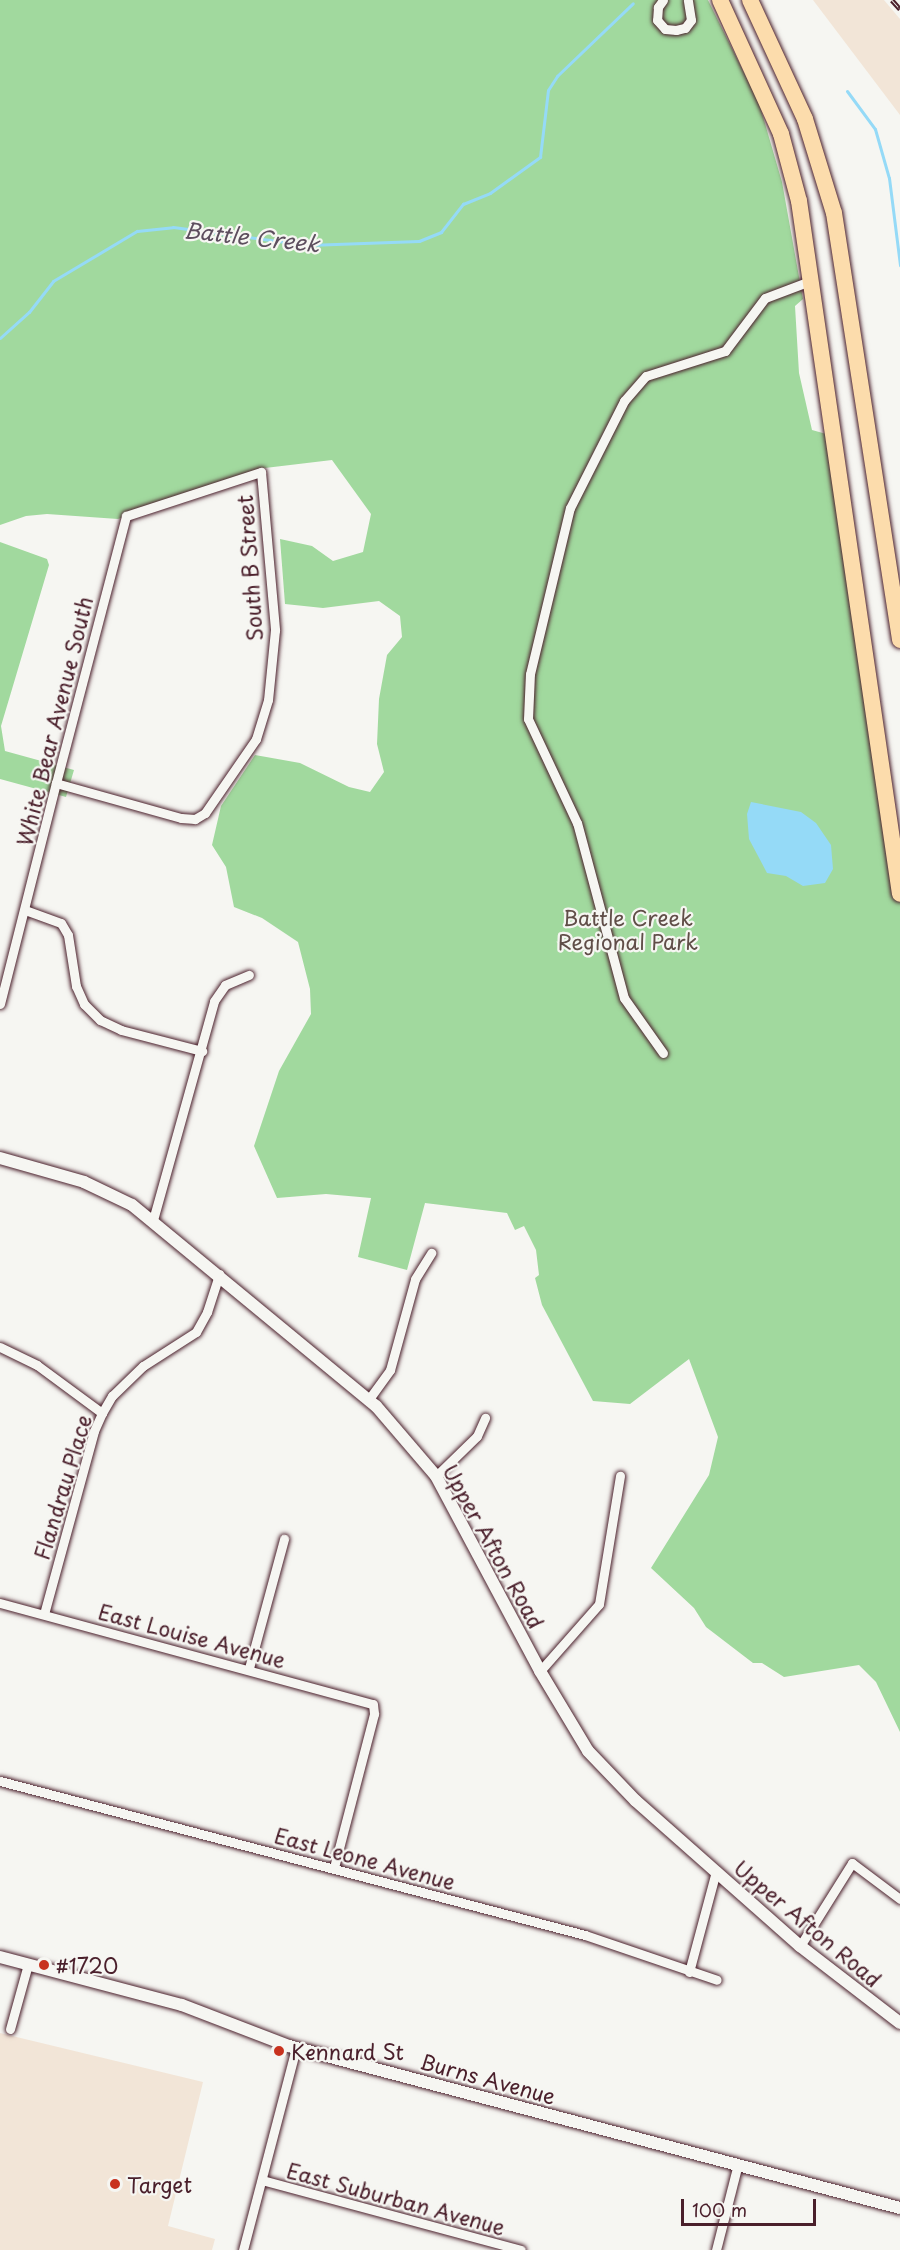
<!DOCTYPE html>
<html>
<head>
<meta charset="utf-8">
<style>
  body { margin:0 }
  #map { position:relative; width:900px; height:2250px; overflow:hidden; background:#f6f6f2; font-family:"Playpen Sans",sans-serif }
  div>[style] { position:absolute }
  .built>* { inset:0; background:#f2e5d7 }
  .green>* { inset:0; background:#a1d99e }
  .water>* { inset:0; background:#95daf7 }
  .stream>* { height:3px; margin:-1.5px; padding:0 1.5px; transform-origin:1.5px; border-radius:1.5px; background:#95daf7 }
  .roads { filter:drop-shadow(0 0 2px #4a1f2b) drop-shadow(0 0 2px #4a1f2b) }
  .street>* { height:9px; margin:-4.5px; padding:0 4.5px; transform-origin:4.5px; border-radius:4.5px; background:#f6f6f2 }
  .secondary>* { height:12px; margin:-6px; padding:0 6px; transform-origin:6px; border-radius:6px; background:#f6f6f2 }
  .highway>* { height:16px; margin:-8px; padding:0 8px; transform-origin:8px; border-radius:8px; background:#fcdcac }
  .rail>* { height:5px; margin-top:-2.5px; transform-origin:0; background:repeating-linear-gradient(90deg,#f6f6f2 0 9px,#4a1f2b 0 18px); box-sizing:border-box; border-block:2px solid #4a1f2b }
  .dots>* { width:16px; height:16px; translate:-50% -50%; box-sizing:border-box; border:3px solid #f6f6f2; border-radius:50% }
  span { translate:-50% -50%; white-space:nowrap; text-align:center; line-height:1.15; -webkit-text-stroke:4.5px #f6f6f2; paint-order:stroke }
  .street-label { font-size:21px; color:#4a1f2b }
  .park-label { font-size:21px; color:#604e48 }
  .poi-label { font-size:21px; color:#4a1f2b }
  .left { translate:0 -50%; text-align:left }
  .water-label { font-size:22px; color:#5d4e5e; font-style:italic }
  .scale { position:absolute; left:681px; top:2199px; width:135px; height:27px; box-sizing:border-box; border:3px solid #4a1f2b; border-top:0; padding-left:8px; font-size:18px; line-height:21px; white-space:nowrap; color:#4a1f2b; -webkit-text-stroke:4px #f6f6f2; paint-order:stroke }
</style>
</head>
<body>
<div id="map">
  <div class="built">
    <div style="clip-path:polygon(813px 0,884px 0,900px 19px,900px 115px)"></div>
    <div style="clip-path:polygon(0 2033px,203px 2082px,168px 2226px,215px 2239px,212px 2250px,0 2250px)"></div>
  </div>
  <div class="green">
    <div style="clip-path:polygon(0 0,708px 0,759px 103px,782px 182px,803px 299px,795px 306px,799px 373px,812px 430px,837px 437px,886px 769px,900px 903px,900px 1732px,876px 1682px,859px 1665px,784px 1677px,762px 1663px,753px 1663px,706px 1627px,694px 1608px,651px 1568px,709px 1475px,718px 1437px,689px 1359px,630px 1404px,593px 1401px,542px 1305px,535px 1278px,539px 1275px,536px 1250px,524px 1226px,515px 1230px,507px 1213px,425px 1203px,407px 1270px,358px 1257px,371px 1198px,326px 1194px,277px 1198px,254px 1146px,279px 1071px,311px 1014px,310px 989px,298px 942px,262px 918px,234px 907px,226px 867px,212px 845px,221px 806px,255px 755px,300px 763px,349px 787px,370px 792px,384px 772px,377px 744px,379px 699px,387px 655px,402px 637px,400px 616px,379px 601px,323px 608px,285px 604px,280px 539px,312px 546px,333px 561px,363px 552px,371px 514px,332px 460px,265px 468px,118px 519px,47px 514px,26px 516px,0 525px)"></div>
    <div style="clip-path:polygon(0 542px,47px 559px,49px 565px,1px 726px,5px 751px,74px 770px,66px 797px,0 779px)"></div>
  </div>
  <div class="water">
    <div style="clip-path:polygon(751px 802px,801px 812px,816px 823px,831px 845px,833px 869px,825px 883px,803px 886px,786px 876px,767px 873px,749px 839px,747px 814px)"></div>
  </div>
  <div class="stream">
    <div style="left:847px;top:91px;width:47px;rotate:53.6deg"></div>
    <div style="left:875px;top:129px;width:51px;rotate:74.1deg"></div>
    <div style="left:889px;top:178px;width:88px;rotate:82.8deg"></div>
    <div style="left:0;top:338px;width:39px;rotate:-42deg"></div>
    <div style="left:29px;top:312px;width:39px;rotate:-52deg"></div>
    <div style="left:53px;top:281px;width:98px;rotate:-30.8deg"></div>
    <div style="left:137px;top:231px;width:36px;rotate:-6deg"></div>
    <div style="left:173px;top:227px;width:136px;rotate:7.6deg"></div>
    <div style="left:308px;top:245px;width:111px;rotate:-2.1deg"></div>
    <div style="left:419px;top:241px;width:24px;rotate:-22deg"></div>
    <div style="left:441px;top:232px;width:36px;rotate:-52deg"></div>
    <div style="left:463px;top:204px;width:29px;rotate:-22deg"></div>
    <div style="left:490px;top:193px;width:62px;rotate:-35.8deg"></div>
    <div style="left:540px;top:157px;width:67px;rotate:-83.2deg"></div>
    <div style="left:548px;top:90px;width:17px;rotate:-57deg"></div>
    <div style="left:557px;top:76px;width:105px;rotate:-43.8deg"></div>
  </div>
  <div class="roads">
    <div class="street">
      <div style="left:663px;top:0;width:9px;rotate:126deg"></div>
      <div style="left:658px;top:7px;width:13px;rotate:94deg"></div>
      <div style="left:657px;top:20px;width:12px;rotate:48deg"></div>
      <div style="left:665px;top:29px;width:11px;rotate:5deg"></div>
      <div style="left:676px;top:30px;width:9px;rotate:-13deg"></div>
      <div style="left:685px;top:28px;width:10px;rotate:-53deg"></div>
      <div style="left:691px;top:20px;width:20px;rotate:-99deg"></div>
      <div style="left:25px;top:910px;width:38px;rotate:20deg"></div>
      <div style="left:61px;top:923px;width:14px;rotate:60deg"></div>
      <div style="left:68px;top:935px;width:52px;rotate:81.1deg"></div>
      <div style="left:76px;top:986px;width:20px;rotate:66deg"></div>
      <div style="left:84px;top:1004px;width:23px;rotate:45deg"></div>
      <div style="left:100px;top:1020px;width:23px;rotate:25deg"></div>
      <div style="left:121px;top:1030px;width:84px;rotate:14.5deg"></div>
      <div style="left:0;top:1004px;width:228px;rotate:-75.8deg"></div>
      <div style="left:56px;top:783px;width:276px;rotate:-75.3deg"></div>
      <div style="left:126px;top:516px;width:142px;rotate:-18.1deg"></div>
      <div style="left:261px;top:472px;width:159px;rotate:84.9deg"></div>
      <div style="left:275px;top:630px;width:70px;rotate:95.7deg"></div>
      <div style="left:268px;top:700px;width:41px;rotate:107.1deg"></div>
      <div style="left:256px;top:739px;width:90px;rotate:124.6deg"></div>
      <div style="left:205px;top:813px;width:12px;rotate:149deg"></div>
      <div style="left:195px;top:819px;width:14px;rotate:-176deg"></div>
      <div style="left:181px;top:818px;width:130px;rotate:-164.4deg"></div>
      <div style="left:663px;top:1053px;width:67px;rotate:-125.3deg"></div>
      <div style="left:624px;top:998px;width:181px;rotate:-105deg"></div>
      <div style="left:577px;top:823px;width:115px;rotate:-115.2deg"></div>
      <div style="left:528px;top:719px;width:45px;rotate:-87.5deg"></div>
      <div style="left:530px;top:674px;width:171px;rotate:-76.5deg"></div>
      <div style="left:570px;top:508px;width:120px;rotate:-63.2deg"></div>
      <div style="left:624px;top:401px;width:33px;rotate:-49deg"></div>
      <div style="left:646px;top:376px;width:83px;rotate:-17.6deg"></div>
      <div style="left:725px;top:351px;width:66px;rotate:-53deg"></div>
      <div style="left:765px;top:298px;width:48px;rotate:-20.7deg"></div>
      <div style="left:153px;top:1220px;width:227px;rotate:-74.4deg"></div>
      <div style="left:214px;top:1001px;width:19px;rotate:-55deg"></div>
      <div style="left:225px;top:985px;width:26px;rotate:-23deg"></div>
      <div style="left:0;top:1347px;width:41px;rotate:25.9deg"></div>
      <div style="left:37px;top:1365px;width:81px;rotate:36.4deg"></div>
      <div style="left:369px;top:1399px;width:36px;rotate:-54deg"></div>
      <div style="left:390px;top:1370px;width:94px;rotate:-74.6deg"></div>
      <div style="left:415px;top:1279px;width:31px;rotate:-58deg"></div>
      <div style="left:436px;top:1476px;width:57px;rotate:-44.3deg"></div>
      <div style="left:477px;top:1436px;width:20px;rotate:-66deg"></div>
      <div style="left:0;top:1603px;width:386px;rotate:15.2deg"></div>
      <div style="left:373px;top:1704px;width:10px;rotate:84deg"></div>
      <div style="left:374px;top:1714px;width:159px;rotate:104.6deg"></div>
      <div style="left:44px;top:1614px;width:190px;rotate:-74.7deg"></div>
      <div style="left:94px;top:1431px;width:20px;rotate:-66deg"></div>
      <div style="left:102px;top:1413px;width:20px;rotate:-60deg"></div>
      <div style="left:112px;top:1396px;width:43px;rotate:-44.1deg"></div>
      <div style="left:143px;top:1366px;width:63px;rotate:-32.7deg"></div>
      <div style="left:196px;top:1332px;width:23px;rotate:-61deg"></div>
      <div style="left:207px;top:1312px;width:40px;rotate:-72deg"></div>
      <div style="left:249px;top:1668px;width:134px;rotate:-74.8deg"></div>
      <div style="left:540px;top:1671px;width:89px;rotate:-48.6deg"></div>
      <div style="left:599px;top:1604px;width:130px;rotate:-80.7deg"></div>
      <div style="left:0;top:1781px;width:605px;rotate:14.75deg"></div>
      <div style="left:585px;top:1935px;width:139px;rotate:18.8deg"></div>
      <div style="left:800px;top:1946px;width:98px;rotate:-57.9deg"></div>
      <div style="left:852px;top:1863px;width:60px;rotate:36.9deg"></div>
      <div style="left:689px;top:1972px;width:105px;rotate:-75deg"></div>
      <div style="left:10px;top:2029px;width:67px;rotate:-74.5deg"></div>
      <div style="left:262px;top:2180px;width:268px;rotate:15.1deg"></div>
      <div style="left:243px;top:2250px;width:209px;rotate:-75.3deg"></div>
      <div style="left:716px;top:2250px;width:89px;rotate:-75.7deg"></div>
    </div>
    <div class="secondary">
      <div style="left:0;top:1158px;width:87px;rotate:15.9deg"></div>
      <div style="left:84px;top:1182px;width:53px;rotate:25.6deg"></div>
      <div style="left:132px;top:1205px;width:316px;rotate:39.5deg"></div>
      <div style="left:376px;top:1406px;width:92px;rotate:49.4deg"></div>
      <div style="left:436px;top:1476px;width:221px;rotate:61.9deg"></div>
      <div style="left:540px;top:1671px;width:93px;rotate:59deg"></div>
      <div style="left:588px;top:1751px;width:69px;rotate:46.2deg"></div>
      <div style="left:636px;top:1801px;width:219px;rotate:41.5deg"></div>
      <div style="left:800px;top:1946px;width:126px;rotate:37.6deg"></div>
      <div style="left:0;top:1957px;width:188px;rotate:14.8deg"></div>
      <div style="left:182px;top:2005px;width:115px;rotate:21deg"></div>
      <div style="left:289px;top:2046px;width:632px;rotate:14.85deg"></div>
    </div>
    <div class="highway">
      <div style="left:720px;top:0;width:147px;rotate:65.5deg"></div>
      <div style="left:781px;top:134px;width:69px;rotate:75deg"></div>
      <div style="left:799px;top:201px;width:700px;rotate:81.71deg"></div>
      <div style="left:750px;top:0;width:131px;rotate:65.2deg"></div>
      <div style="left:805px;top:119px;width:98px;rotate:72.9deg"></div>
      <div style="left:834px;top:213px;width:432px;rotate:81.2deg"></div>
    </div>
  </div>
  <div class="rail">
    <div style="left:892px;top:0;width:12px;rotate:48deg"></div>
  </div>
  <div class="dots">
    <div style="left:44px;top:1965px;background:#c8321e"></div>
    <div style="left:279px;top:2051px;background:#c8321e"></div>
    <div style="left:115px;top:2184px;background:#c8321e"></div>
  </div>
  <div class="street-label">
    <span style="left:249px;top:568px;rotate:-94deg">South B Street</span>
    <span style="left:54px;top:721px;rotate:-76deg">White Bear Avenue South</span>
    <span style="left:62px;top:1487px;rotate:-73deg">Flandrau Place</span>
    <span style="left:494px;top:1546px;rotate:61deg">Upper Afton Road</span>
    <span style="left:192px;top:1635px;rotate:15deg">East Louise Avenue</span>
    <span style="left:365px;top:1858px;rotate:15deg">East Leone Avenue</span>
    <span style="left:808px;top:1923px;rotate:40deg">Upper Afton Road</span>
    <span style="left:488px;top:2078px;rotate:15deg">Burns Avenue</span>
    <span style="left:396px;top:2198px;rotate:15deg">East Suburban Avenue</span>
  </div>
  <div class="park-label">
    <span style="left:628px;top:929px">Battle Creek<br>Regional Park</span>
  </div>
  <div class="poi-label">
    <span class="left" style="left:56px;top:1965px">#1720</span>
    <span class="left" style="left:291px;top:2051px">Kennard St</span>
    <span class="left" style="left:127px;top:2184px">Target</span>
  </div>
  <div class="water-label">
    <span style="left:252px;top:236px;rotate:6deg">Battle Creek</span>
  </div>
  <div class="scale">100 m</div>
</div>
</body>
</html>
